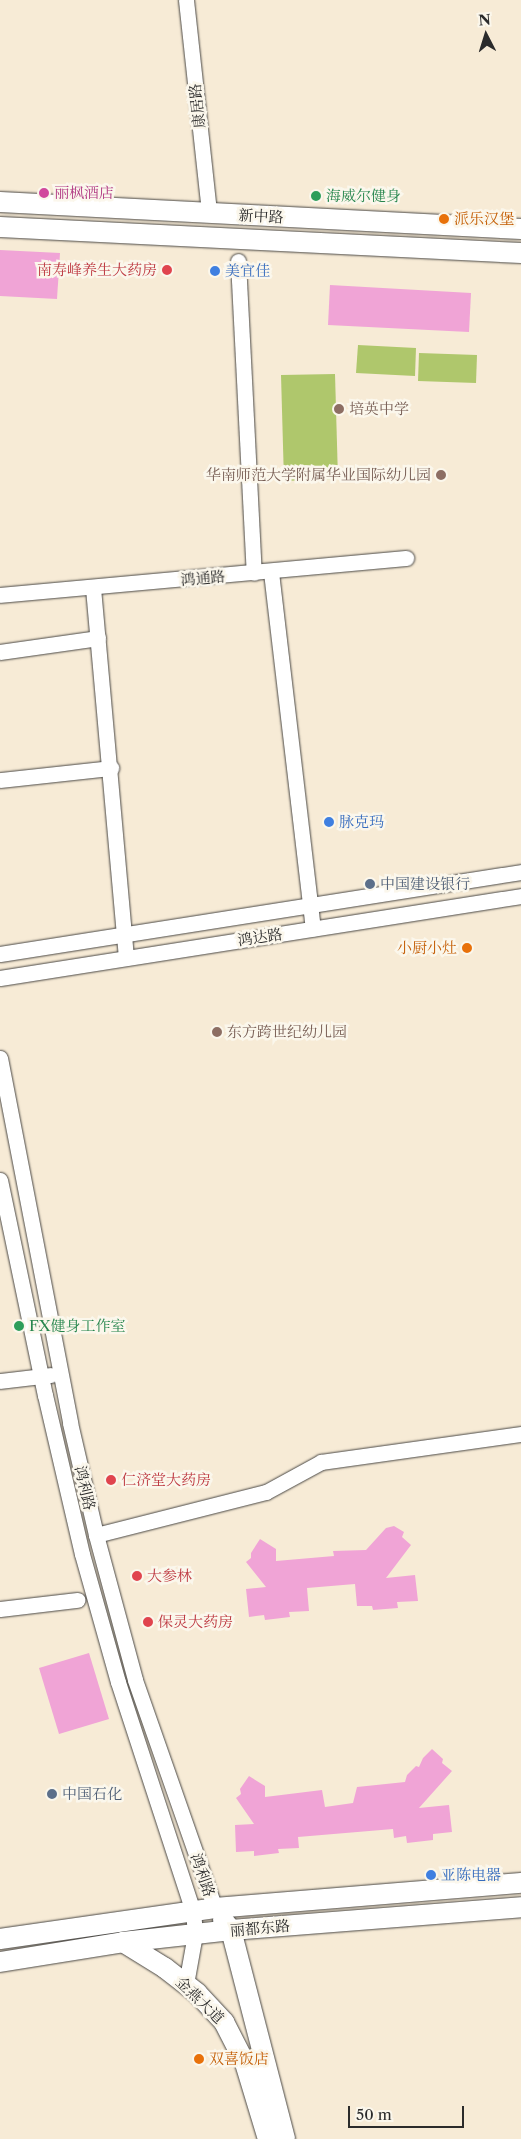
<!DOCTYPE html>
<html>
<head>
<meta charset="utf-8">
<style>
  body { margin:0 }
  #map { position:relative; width:521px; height:2139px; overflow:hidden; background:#f7ebd6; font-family:"Libre Caslon Text","Noto Serif SC",serif }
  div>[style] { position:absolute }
  .green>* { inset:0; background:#afc76c }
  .building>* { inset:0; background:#f0a4d6 }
  .roads { filter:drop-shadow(0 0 1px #4a4845) drop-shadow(0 0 1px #4a4845) }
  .minor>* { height:15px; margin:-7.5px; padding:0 7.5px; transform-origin:7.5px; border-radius:7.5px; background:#fff }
  .major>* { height:20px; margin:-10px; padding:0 10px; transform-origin:10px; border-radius:10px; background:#fff }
  .dots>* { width:14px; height:14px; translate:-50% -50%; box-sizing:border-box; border:2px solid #fbf7ec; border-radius:50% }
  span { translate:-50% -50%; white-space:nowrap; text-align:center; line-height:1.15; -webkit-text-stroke:5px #fbf7ec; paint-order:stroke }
  .street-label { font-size:15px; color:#2b2b2b }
  .hotel-label { font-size:15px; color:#b23c85 }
  .left { translate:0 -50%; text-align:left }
  .leisure-label { font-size:15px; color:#27864d }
  .food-label { font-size:15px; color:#c56008 }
  .right { translate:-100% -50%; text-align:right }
  .health-label { font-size:15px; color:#be3a42 }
  .shop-label { font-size:15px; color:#366cbe }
  .education-label { font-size:15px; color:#785e54 }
  .service-label { font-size:15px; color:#4e5e75 }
  .north { position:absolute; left:461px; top:10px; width:50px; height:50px; -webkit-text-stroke:4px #fbf7ec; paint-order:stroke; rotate:355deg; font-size:14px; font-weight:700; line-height:20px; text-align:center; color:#2b2b2b }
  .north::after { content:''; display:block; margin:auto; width:18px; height:22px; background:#2b2b2b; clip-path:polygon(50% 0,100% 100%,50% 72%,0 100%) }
  .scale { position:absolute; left:348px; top:2106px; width:116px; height:22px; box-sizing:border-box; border:2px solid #2b2b2b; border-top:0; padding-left:6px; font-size:15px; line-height:18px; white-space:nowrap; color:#2b2b2b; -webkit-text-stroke:4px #fbf7ec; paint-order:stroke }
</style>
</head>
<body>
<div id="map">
  <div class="green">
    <div style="clip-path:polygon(358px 345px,416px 348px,415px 376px,356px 373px)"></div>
    <div style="clip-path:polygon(419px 353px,477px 355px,476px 383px,418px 381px)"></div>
    <div style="clip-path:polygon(335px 374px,338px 479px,284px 481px,281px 375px)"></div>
  </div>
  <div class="building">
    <div style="clip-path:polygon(0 250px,60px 253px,57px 299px,0 296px)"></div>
    <div style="clip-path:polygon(330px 285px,471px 293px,469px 332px,328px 325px)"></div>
    <div style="clip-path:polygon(394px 1526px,404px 1532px,402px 1537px,411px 1545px,386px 1578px,415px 1575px,418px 1601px,397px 1602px,398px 1608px,373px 1610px,372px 1606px,357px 1606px,355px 1584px,307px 1588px,309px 1611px,289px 1612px,290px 1617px,265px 1620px,264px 1615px,249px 1617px,246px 1589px,266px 1587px,246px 1562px,251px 1558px,251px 1553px,260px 1539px,276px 1549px,276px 1561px,334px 1556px,333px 1551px,366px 1550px,386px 1528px)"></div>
    <div style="clip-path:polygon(89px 1653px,109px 1719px,59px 1734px,39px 1668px)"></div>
    <div style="clip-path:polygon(432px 1749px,443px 1759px,442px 1763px,452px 1771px,419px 1808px,449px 1805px,452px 1832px,433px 1834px,433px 1840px,407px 1843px,406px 1836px,394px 1838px,393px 1829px,298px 1837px,299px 1848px,278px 1849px,279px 1853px,254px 1856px,254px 1851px,236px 1852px,235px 1825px,254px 1824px,236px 1798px,241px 1794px,240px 1789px,249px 1776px,265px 1786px,265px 1797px,322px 1790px,325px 1807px,353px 1803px,357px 1787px,405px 1782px,407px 1775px,416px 1766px,419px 1767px,423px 1758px)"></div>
  </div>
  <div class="roads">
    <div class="minor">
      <div style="left:186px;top:0;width:214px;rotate:83.8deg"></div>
      <div style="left:238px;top:261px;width:312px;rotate:87.1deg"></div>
      <div style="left:271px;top:572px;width:359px;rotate:83.3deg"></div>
      <div style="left:93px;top:588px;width:371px;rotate:84.9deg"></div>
      <div style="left:0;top:595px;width:408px;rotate:-5.2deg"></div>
      <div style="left:0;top:652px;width:99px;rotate:-8.1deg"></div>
      <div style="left:0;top:780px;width:112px;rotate:-6.2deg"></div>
      <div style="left:0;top:954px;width:527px;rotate:-8.94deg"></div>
      <div style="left:0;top:978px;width:527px;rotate:-8.94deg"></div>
      <div style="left:0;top:1058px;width:372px;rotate:79.1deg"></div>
      <div style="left:70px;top:1423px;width:115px;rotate:76.9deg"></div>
      <div style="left:96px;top:1535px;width:150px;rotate:74.9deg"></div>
      <div style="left:135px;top:1680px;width:242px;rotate:70.7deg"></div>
      <div style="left:0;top:1180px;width:220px;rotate:78.2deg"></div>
      <div style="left:45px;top:1395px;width:163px;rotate:76.9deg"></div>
      <div style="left:82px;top:1554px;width:133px;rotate:74.3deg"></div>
      <div style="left:118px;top:1682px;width:241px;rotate:71.9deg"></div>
      <div style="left:193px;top:1911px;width:23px;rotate:85deg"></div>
      <div style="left:195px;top:1934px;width:51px;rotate:100.2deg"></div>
      <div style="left:0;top:1381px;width:51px;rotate:-6.7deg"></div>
      <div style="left:96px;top:1535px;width:175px;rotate:-14.2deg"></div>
      <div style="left:266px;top:1492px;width:63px;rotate:-28.6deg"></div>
      <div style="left:321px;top:1462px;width:202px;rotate:-8deg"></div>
      <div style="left:0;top:1609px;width:78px;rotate:-6.7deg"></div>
    </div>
    <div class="major">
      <div style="left:0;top:202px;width:522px;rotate:2.97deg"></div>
      <div style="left:0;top:227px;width:522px;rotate:2.86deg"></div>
      <div style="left:223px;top:1920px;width:13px;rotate:51deg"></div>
      <div style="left:231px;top:1930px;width:216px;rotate:75.5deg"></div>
      <div style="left:0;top:1939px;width:217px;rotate:-8.2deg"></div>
      <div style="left:215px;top:1908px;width:307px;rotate:-4.7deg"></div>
      <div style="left:123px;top:1942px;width:49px;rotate:31.8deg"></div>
      <div style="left:165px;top:1968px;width:41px;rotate:38deg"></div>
      <div style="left:197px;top:1993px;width:40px;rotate:47deg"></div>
      <div style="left:224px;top:2022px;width:46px;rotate:62.9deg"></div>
      <div style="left:245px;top:2063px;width:79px;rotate:73.2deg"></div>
      <div style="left:0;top:1962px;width:125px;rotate:-9.2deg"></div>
      <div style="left:123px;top:1942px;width:109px;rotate:-6.3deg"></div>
      <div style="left:231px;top:1930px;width:291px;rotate:-4.5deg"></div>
    </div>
  </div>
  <div class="dots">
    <div style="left:44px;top:193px;background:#d1479c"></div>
    <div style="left:316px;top:196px;background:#2e9e5b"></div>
    <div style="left:444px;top:219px;background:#e8710a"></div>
    <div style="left:167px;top:270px;background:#e0444e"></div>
    <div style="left:215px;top:271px;background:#3f7fe0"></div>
    <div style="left:339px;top:409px;background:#8d6e63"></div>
    <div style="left:441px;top:475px;background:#8d6e63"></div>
    <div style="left:329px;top:822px;background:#3f7fe0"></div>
    <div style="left:370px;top:884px;background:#5c6f8a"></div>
    <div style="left:467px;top:948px;background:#e8710a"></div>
    <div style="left:217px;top:1032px;background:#8d6e63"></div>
    <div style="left:19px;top:1326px;background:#2e9e5b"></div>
    <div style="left:111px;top:1480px;background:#e0444e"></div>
    <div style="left:137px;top:1576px;background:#e0444e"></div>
    <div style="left:148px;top:1622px;background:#e0444e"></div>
    <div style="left:52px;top:1794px;background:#5c6f8a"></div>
    <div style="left:431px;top:1875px;background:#3f7fe0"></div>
    <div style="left:199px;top:2059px;background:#e8710a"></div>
  </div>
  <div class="street-label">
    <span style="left:197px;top:106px;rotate:-96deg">康居路</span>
    <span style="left:261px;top:216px;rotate:3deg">新中路</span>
    <span style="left:203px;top:578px;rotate:-5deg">鸿通路</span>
    <span style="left:260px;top:937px;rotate:-9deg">鸿达路</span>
    <span style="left:85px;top:1488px;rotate:77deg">鸿利路</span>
    <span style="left:203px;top:1875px;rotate:71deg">鸿利路</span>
    <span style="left:260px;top:1928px;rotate:-5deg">丽都东路</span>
    <span style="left:200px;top:2000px;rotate:44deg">金燕大道</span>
  </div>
  <div class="hotel-label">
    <span class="left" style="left:54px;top:193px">丽枫酒店</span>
  </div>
  <div class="leisure-label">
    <span class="left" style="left:326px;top:196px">海威尔健身</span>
    <span class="left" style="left:29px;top:1326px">FX健身工作室</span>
  </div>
  <div class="food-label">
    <span class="left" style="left:454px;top:219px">派乐汉堡</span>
    <span class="right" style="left:457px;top:948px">小厨小灶</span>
    <span class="left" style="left:209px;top:2059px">双喜饭店</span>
  </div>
  <div class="health-label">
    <span class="right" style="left:157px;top:270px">南寿峰养生大药房</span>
    <span class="left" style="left:121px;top:1480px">仁济堂大药房</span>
    <span class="left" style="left:147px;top:1576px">大参林</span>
    <span class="left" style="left:158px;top:1622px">保灵大药房</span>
  </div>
  <div class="shop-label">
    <span class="left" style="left:225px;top:271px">美宜佳</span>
    <span class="left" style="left:339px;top:822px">脉克玛</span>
    <span class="left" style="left:441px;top:1875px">亚陈电器</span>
  </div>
  <div class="education-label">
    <span class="left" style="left:349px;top:409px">培英中学</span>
    <span class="right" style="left:431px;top:475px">华南师范大学附属华业国际幼儿园</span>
    <span class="left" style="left:227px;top:1032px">东方跨世纪幼儿园</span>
  </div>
  <div class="service-label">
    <span class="left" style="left:380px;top:884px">中国建设银行</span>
    <span class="left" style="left:62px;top:1794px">中国石化</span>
  </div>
  <div class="north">N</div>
  <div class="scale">50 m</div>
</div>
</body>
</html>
